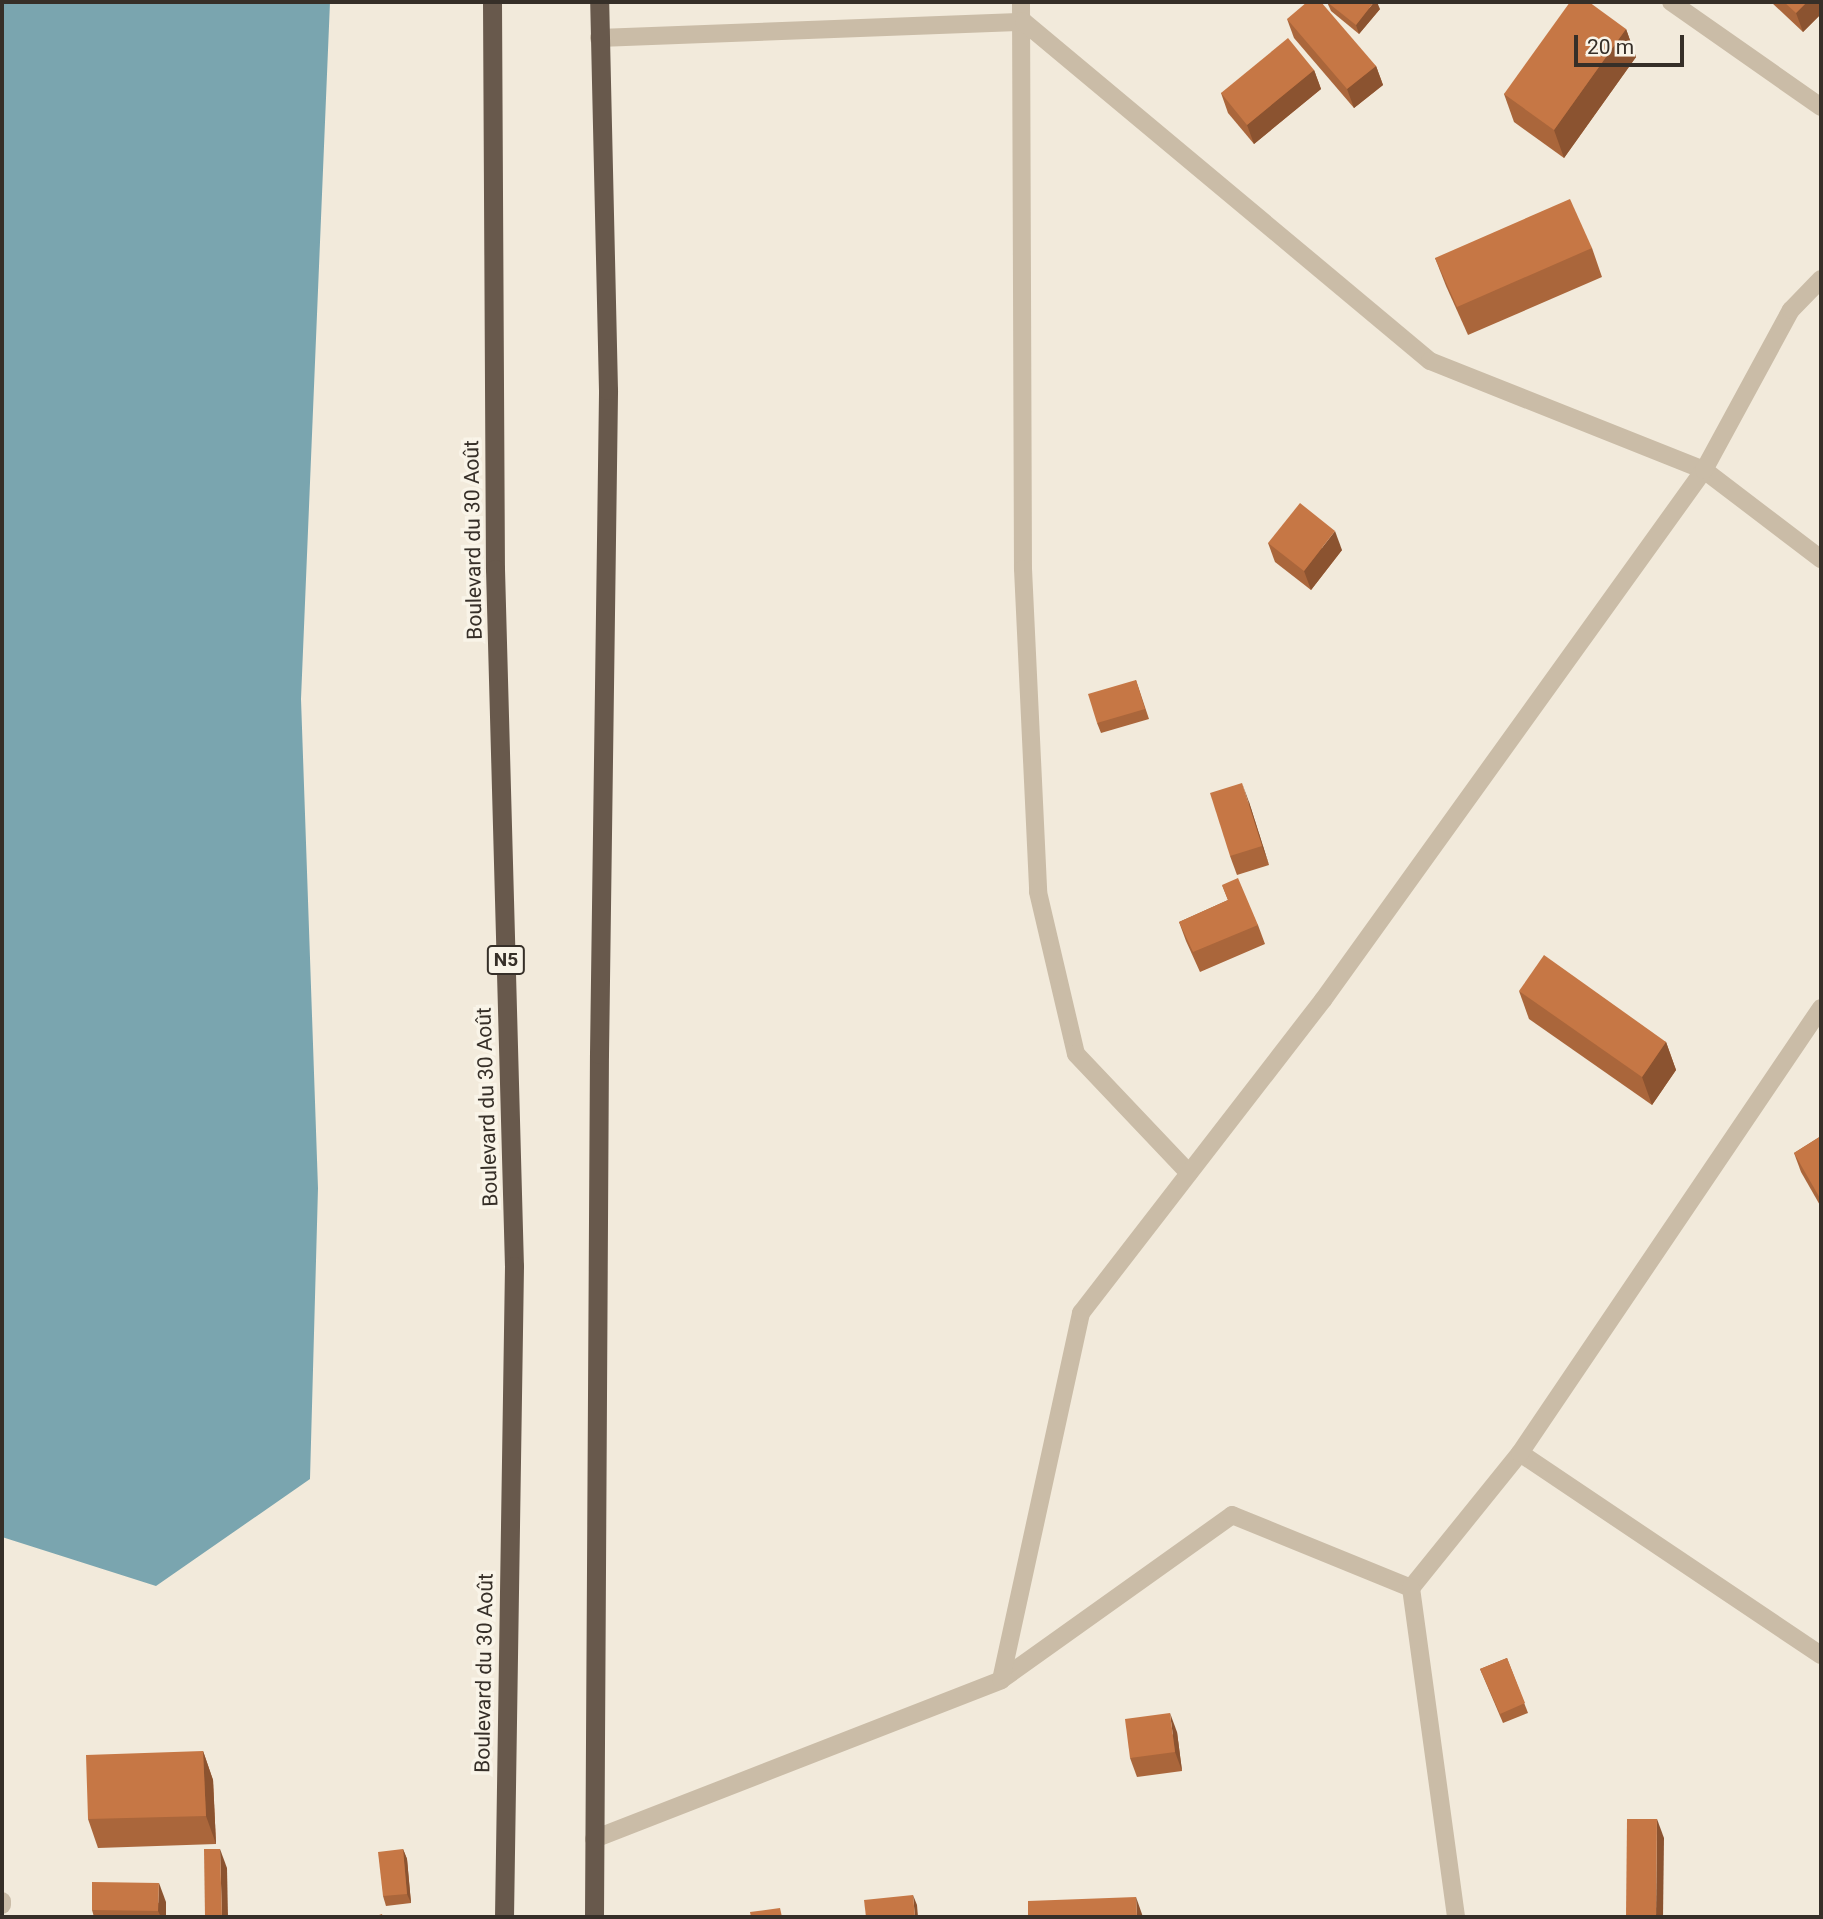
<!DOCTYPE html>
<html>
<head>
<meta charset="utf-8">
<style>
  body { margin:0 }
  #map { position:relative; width:1823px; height:1919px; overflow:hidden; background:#f2eadb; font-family:Roboto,sans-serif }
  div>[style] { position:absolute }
  .water>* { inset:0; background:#7aa5af }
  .minor>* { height:18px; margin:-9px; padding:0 9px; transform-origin:9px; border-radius:9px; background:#cabca7 }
  .trunk>* { height:19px; margin:-9.5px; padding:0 9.5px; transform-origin:9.5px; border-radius:9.5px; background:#68594c }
  .wall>* { inset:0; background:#aa663b }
  .shaded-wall>* { inset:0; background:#8b5330 }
  .building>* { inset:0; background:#c67745 }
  span { translate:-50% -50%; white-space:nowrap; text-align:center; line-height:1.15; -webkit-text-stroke:7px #f9f4e8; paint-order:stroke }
  .shield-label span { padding:2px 5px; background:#f9f4e8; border:2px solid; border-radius:5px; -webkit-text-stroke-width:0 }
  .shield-label { font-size:19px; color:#362f28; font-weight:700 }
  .street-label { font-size:21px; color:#362f28 }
  .frame { position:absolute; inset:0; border:4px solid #362f28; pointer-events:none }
  .scale { position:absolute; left:1574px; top:35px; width:110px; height:32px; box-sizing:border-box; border:4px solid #362f28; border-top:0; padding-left:9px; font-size:21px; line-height:24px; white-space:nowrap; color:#362f28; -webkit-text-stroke:5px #f9f4e8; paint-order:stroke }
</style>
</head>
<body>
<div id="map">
  <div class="water">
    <div style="clip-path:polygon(2px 2px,330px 2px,301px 699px,318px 1188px,310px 1479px,156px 1586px,2px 1537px)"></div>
  </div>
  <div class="minor">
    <div style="left:1021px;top:2px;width:567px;rotate:89.8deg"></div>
    <div style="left:1023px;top:569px;width:323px;rotate:87.3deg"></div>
    <div style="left:1038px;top:892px;width:166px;rotate:76.8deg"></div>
    <div style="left:1076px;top:1054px;width:164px;rotate:46.5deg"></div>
    <div style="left:1671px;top:2px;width:183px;rotate:35deg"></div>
    <div style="left:599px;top:38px;width:425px;rotate:-2.2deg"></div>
    <div style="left:1024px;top:22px;width:529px;rotate:39.86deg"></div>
    <div style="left:1430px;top:361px;width:295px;rotate:21.7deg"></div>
    <div style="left:1704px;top:470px;width:147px;rotate:37.3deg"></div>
    <div style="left:1520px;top:1453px;width:362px;rotate:33.9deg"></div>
    <div style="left:1411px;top:1588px;width:174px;rotate:-51.1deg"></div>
    <div style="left:1520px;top:1453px;width:537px;rotate:-55.93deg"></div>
    <div style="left:1001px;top:1680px;width:284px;rotate:-35.5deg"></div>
    <div style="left:1232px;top:1515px;width:193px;rotate:22.2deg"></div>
    <div style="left:1411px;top:1588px;width:332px;rotate:82.2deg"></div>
    <div style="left:594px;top:1839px;width:437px;rotate:-21.3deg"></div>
    <div style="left:1001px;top:1680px;width:376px;rotate:-77.7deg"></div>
    <div style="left:1081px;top:1313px;width:396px;rotate:-52.3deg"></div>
    <div style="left:1323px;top:1000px;width:653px;rotate:-54.29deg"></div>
    <div style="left:1704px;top:470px;width:182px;rotate:-61.5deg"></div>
    <div style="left:1791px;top:310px;width:43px;rotate:-45.9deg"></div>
    <div style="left:2px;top:1901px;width:4px;rotate:90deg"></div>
  </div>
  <div class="trunk">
    <div style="left:492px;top:2px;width:567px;rotate:89.7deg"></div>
    <div style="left:495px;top:569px;width:697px;rotate:88.44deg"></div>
    <div style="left:514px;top:1266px;width:651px;rotate:90.88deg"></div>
    <div style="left:594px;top:1917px;width:863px;rotate:-89.67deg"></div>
    <div style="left:599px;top:1054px;width:664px;rotate:-89.22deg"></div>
    <div style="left:608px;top:390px;width:388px;rotate:-91.3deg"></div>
  </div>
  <div class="wall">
    <div style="clip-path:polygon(1327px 2px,1380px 9px,1359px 34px,1331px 11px)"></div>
    <div style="clip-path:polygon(1771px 2px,1821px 2px,1821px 14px,1803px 32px)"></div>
    <div style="clip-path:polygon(1287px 19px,1376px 66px,1383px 85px,1354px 108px,1294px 38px)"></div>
    <div style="clip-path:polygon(1626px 29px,1636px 57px,1564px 158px,1514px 122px,1504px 94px)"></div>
    <div style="clip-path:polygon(1314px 70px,1321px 89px,1254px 144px,1228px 113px,1221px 93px)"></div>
    <div style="clip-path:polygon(1592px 248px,1602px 277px,1468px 335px,1446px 286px,1435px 258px)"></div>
    <div style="clip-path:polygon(1268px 543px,1342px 550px,1311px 590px,1275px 562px)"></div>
    <div style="clip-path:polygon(1136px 680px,1149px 719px,1101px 733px,1097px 723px)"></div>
    <div style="clip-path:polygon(1249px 802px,1269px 865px,1237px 875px,1230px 856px)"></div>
    <div style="clip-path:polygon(1222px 885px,1258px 925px,1265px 944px,1200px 972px,1186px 941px,1179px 922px,1228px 900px)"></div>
    <div style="clip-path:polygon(1519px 991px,1666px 1042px,1676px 1070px,1652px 1105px,1529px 1019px)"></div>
    <div style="clip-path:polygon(1821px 1136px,1821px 1207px,1801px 1172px,1794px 1153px)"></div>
    <div style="clip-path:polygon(1507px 1658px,1528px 1713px,1503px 1723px,1480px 1669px)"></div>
    <div style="clip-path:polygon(1177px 1732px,1182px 1771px,1137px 1777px,1130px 1758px)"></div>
    <div style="clip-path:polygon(203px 1751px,213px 1780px,216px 1844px,98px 1848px,88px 1819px)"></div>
    <div style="clip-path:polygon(403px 1849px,407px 1859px,411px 1903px,386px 1906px,383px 1896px)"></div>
    <div style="clip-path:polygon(166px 1902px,166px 1917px,94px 1917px,92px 1910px)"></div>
  </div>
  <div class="shaded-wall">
    <div style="clip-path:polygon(1374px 2px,1377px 2px,1380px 9px,1359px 34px,1356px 25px)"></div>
    <div style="clip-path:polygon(1807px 2px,1821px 2px,1821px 14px,1803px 32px,1796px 13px)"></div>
    <div style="clip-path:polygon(1626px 29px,1636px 57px,1564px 158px,1554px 130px)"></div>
    <div style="clip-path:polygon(1376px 66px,1383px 85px,1354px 108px,1347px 89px)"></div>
    <div style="clip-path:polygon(1314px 70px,1321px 89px,1254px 144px,1247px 125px)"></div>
    <div style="clip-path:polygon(1335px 531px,1342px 550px,1311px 590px,1304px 571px)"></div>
    <div style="clip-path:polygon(1242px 783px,1249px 802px,1269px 865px,1262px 846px)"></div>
    <div style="clip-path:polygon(1666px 1042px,1676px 1070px,1652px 1105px,1642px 1077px)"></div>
    <div style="clip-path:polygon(1170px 1713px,1177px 1732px,1182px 1771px,1175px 1752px)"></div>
    <div style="clip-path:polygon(203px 1751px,213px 1780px,216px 1844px,206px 1816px)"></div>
    <div style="clip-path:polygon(1657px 1819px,1664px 1838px,1663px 1917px,1656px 1917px)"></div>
    <div style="clip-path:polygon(220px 1849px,227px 1868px,228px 1917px,222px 1917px)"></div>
    <div style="clip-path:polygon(403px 1849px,407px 1859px,411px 1903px,407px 1894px)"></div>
    <div style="clip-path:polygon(159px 1883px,166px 1902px,166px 1917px,161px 1917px,158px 1911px)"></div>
    <div style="clip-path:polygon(913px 1895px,917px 1905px,918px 1917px,915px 1917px)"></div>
    <div style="clip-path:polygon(1136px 1897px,1143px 1917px,1137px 1917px)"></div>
  </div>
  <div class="building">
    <div style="clip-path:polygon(1307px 2px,1321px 2px,1376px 66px,1347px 89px,1287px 19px)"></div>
    <div style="clip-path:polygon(1327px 2px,1374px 2px,1356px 25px)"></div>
    <div style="clip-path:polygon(1570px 2px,1589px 2px,1626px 29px,1554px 130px,1504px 94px)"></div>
    <div style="clip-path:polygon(1784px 2px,1807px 2px,1796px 13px)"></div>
    <div style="clip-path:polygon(1288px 38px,1314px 70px,1247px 125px,1221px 93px)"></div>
    <div style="clip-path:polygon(1570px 199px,1592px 248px,1457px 307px,1435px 258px)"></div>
    <div style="clip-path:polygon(1300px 503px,1335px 531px,1304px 571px,1268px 543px)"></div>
    <div style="clip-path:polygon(1136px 680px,1145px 709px,1097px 723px,1088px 694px)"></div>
    <div style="clip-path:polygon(1242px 783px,1262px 846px,1230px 856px,1210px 793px)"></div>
    <div style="clip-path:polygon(1238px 878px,1258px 925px,1193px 952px,1179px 922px,1228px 900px,1222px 885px)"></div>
    <div style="clip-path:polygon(1544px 955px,1666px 1042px,1642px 1077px,1519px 991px)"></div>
    <div style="clip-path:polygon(1821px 1136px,1821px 1200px,1794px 1153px)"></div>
    <div style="clip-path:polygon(1507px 1658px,1525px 1703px,1500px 1714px,1480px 1669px)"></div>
    <div style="clip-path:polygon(1170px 1713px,1175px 1752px,1130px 1758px,1125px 1719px)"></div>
    <div style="clip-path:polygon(203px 1751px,206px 1816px,88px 1819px,86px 1755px)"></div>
    <div style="clip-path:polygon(1627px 1819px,1657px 1819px,1656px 1917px,1626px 1917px)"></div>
    <div style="clip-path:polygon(204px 1849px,220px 1849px,222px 1917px,205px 1917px)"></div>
    <div style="clip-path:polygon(403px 1849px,407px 1894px,383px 1896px,378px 1852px)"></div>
    <div style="clip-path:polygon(92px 1882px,159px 1883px,158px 1911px,92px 1910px)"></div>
    <div style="clip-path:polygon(913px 1895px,915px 1917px,866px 1917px,864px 1900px)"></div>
    <div style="clip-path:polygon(1136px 1897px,1137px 1917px,1028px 1917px,1028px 1901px)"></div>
    <div style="clip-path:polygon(780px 1908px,782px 1917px,751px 1917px,750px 1912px)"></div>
    <div style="clip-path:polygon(382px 1914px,383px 1917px,373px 1917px)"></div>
  </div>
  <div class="shield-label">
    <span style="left:506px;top:960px">N5</span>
  </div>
  <div class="street-label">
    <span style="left:473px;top:540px;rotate:-91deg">Boulevard du 30 Août</span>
    <span style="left:487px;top:1107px;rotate:-92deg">Boulevard du 30 Août</span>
    <span style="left:484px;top:1673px;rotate:-89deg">Boulevard du 30 Août</span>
  </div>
  <div class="frame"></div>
  <div class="scale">20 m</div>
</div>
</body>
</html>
